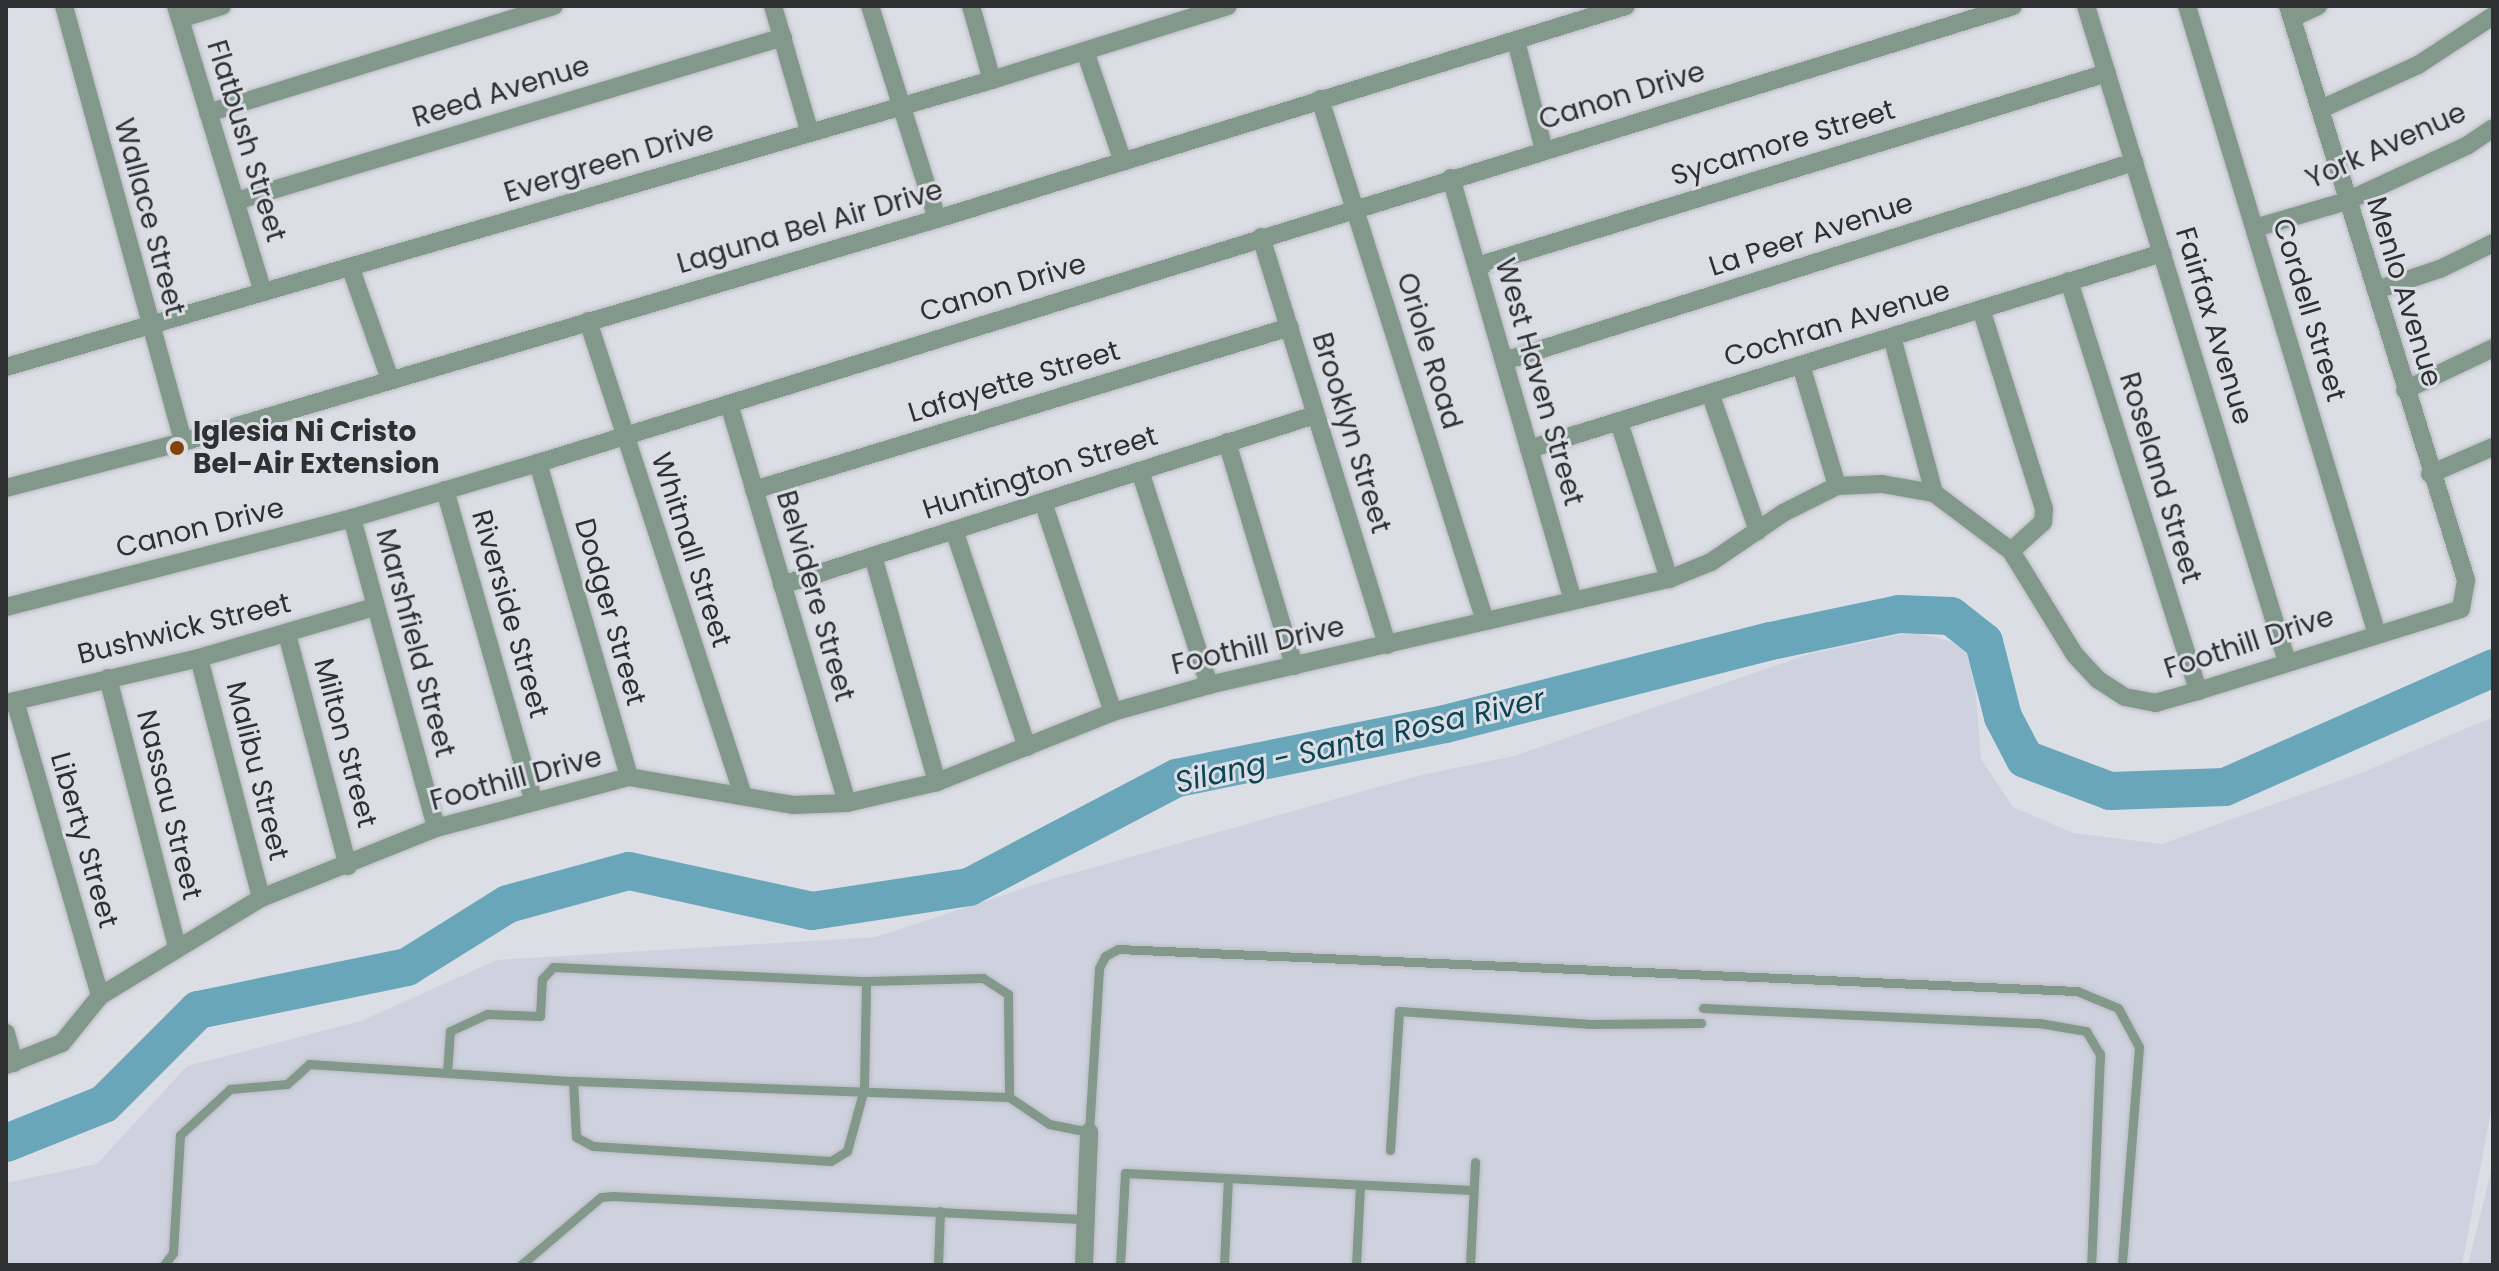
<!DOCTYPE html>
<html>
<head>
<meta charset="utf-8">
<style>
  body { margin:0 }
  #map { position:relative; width:2499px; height:1271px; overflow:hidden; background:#dcdee5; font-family:Poppins,sans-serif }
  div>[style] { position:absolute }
  .built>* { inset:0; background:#ced2de }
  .river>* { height:38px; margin:-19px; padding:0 19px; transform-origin:19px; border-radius:19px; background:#69a6ba }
  .roads { filter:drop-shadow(0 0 2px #b9bbc1) drop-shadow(0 0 2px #b9bbc1) }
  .service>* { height:9px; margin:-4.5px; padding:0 4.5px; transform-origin:4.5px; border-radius:4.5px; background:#82988b }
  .minor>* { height:18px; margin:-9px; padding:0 9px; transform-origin:9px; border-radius:9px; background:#82988b }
  .dots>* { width:22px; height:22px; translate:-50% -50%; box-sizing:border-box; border:4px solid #dcdee5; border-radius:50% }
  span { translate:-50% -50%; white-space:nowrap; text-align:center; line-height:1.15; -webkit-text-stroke:6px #dcdee5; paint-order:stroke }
  .street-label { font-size:28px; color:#2f3032 }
  .poi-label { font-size:28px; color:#2f3032; font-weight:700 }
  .left { translate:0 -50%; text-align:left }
  .water-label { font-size:30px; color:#0d4453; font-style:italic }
  .frame { position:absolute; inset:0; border:8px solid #2f3032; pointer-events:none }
</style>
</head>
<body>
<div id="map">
  <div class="built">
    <div style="clip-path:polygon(1913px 632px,1972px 647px,1981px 759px,2013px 807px,2073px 833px,2162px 844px,2361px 773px,2493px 717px,2493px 1101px,2462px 1265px,6px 1265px,6px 1183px,97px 1164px,187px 1066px,361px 1021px,497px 960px,876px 937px,1052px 879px,1417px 776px,1514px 756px,1809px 654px)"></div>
    <div style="clip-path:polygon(2493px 1163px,2493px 1265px,2468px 1265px)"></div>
  </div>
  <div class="river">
    <div style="left:6px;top:1143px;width:105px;rotate:-21.7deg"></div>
    <div style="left:104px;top:1104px;width:133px;rotate:-45deg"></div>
    <div style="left:198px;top:1010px;width:213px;rotate:-11.6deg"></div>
    <div style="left:407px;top:967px;width:119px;rotate:-32deg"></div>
    <div style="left:508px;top:904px;width:125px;rotate:-15.3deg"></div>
    <div style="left:629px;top:871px;width:187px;rotate:12.3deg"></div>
    <div style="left:812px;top:911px;width:159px;rotate:-8.7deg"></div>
    <div style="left:969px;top:887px;width:235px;rotate:-27.7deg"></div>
    <div style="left:1177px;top:778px;width:273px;rotate:-11.4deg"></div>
    <div style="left:1445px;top:724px;width:336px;rotate:-14.3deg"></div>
    <div style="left:1771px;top:641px;width:131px;rotate:-11.9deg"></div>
    <div style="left:1899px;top:614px;width:52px;rotate:2.2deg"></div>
    <div style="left:1951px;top:616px;width:42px;rotate:38.2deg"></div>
    <div style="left:1984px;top:642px;width:77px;rotate:75.8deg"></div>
    <div style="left:2003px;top:717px;width:47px;rotate:62.4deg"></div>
    <div style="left:2025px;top:759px;width:91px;rotate:20.6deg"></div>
    <div style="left:2110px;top:791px;width:115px;rotate:-2deg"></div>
    <div style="left:2225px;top:787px;width:293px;rotate:-23.9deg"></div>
  </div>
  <div class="roads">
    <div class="service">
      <div style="left:1703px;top:1008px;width:336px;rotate:2.6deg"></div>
      <div style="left:2039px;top:1023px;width:48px;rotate:9.7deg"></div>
      <div style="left:2086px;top:1031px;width:27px;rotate:59deg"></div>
      <div style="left:2100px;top:1054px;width:211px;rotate:92.4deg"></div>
      <div style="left:447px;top:1072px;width:41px;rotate:-85.8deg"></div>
      <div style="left:450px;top:1031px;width:41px;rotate:-24.7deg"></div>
      <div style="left:487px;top:1014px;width:53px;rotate:2.2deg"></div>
      <div style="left:540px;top:1016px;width:37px;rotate:-87deg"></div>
      <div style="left:542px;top:979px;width:16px;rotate:-47deg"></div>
      <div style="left:553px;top:967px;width:313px;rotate:2.6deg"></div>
      <div style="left:866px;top:981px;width:117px;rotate:-1.5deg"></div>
      <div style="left:983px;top:978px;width:30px;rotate:33deg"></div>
      <div style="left:1008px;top:994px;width:103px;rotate:89.4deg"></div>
      <div style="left:573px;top:1081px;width:56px;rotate:86.9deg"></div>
      <div style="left:576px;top:1137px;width:19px;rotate:28deg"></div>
      <div style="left:593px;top:1146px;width:238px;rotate:3.6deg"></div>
      <div style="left:831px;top:1161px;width:19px;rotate:-32deg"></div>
      <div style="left:847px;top:1151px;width:64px;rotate:-74.7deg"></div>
      <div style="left:864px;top:1089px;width:108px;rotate:-88.9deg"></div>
      <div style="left:1390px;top:1150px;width:139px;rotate:-86.3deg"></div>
      <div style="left:1399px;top:1011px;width:189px;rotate:3.9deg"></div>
      <div style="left:1588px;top:1024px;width:113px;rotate:-0.5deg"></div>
      <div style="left:164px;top:1265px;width:15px;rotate:-53deg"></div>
      <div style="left:173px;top:1253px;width:118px;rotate:-86.6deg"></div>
      <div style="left:180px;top:1135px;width:68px;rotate:-42.6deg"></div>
      <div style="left:230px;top:1089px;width:57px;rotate:-5deg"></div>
      <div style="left:287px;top:1084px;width:30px;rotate:-42deg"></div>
      <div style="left:309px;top:1064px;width:265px;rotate:3.7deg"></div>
      <div style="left:573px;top:1081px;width:436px;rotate:2.1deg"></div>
      <div style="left:1009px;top:1097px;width:48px;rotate:34deg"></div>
      <div style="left:1049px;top:1124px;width:41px;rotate:11.3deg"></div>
      <div style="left:1089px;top:1132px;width:164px;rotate:-86.5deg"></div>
      <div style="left:1099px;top:968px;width:13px;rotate:-63deg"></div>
      <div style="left:1105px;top:956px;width:15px;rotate:-28deg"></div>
      <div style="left:1118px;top:949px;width:960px;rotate:2.51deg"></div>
      <div style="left:2077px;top:991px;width:44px;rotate:22.5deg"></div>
      <div style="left:2118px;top:1008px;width:44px;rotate:61.7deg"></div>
      <div style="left:2139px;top:1047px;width:219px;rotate:94.5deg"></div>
      <div style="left:521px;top:1265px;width:105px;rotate:-40.4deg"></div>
      <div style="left:601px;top:1197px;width:12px;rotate:-5deg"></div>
      <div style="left:613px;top:1196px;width:474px;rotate:2.8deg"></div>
      <div style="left:938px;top:1265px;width:54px;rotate:-87.9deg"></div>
      <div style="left:1120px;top:1265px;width:92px;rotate:-86.9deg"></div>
      <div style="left:1125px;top:1173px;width:348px;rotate:2.8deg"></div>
      <div style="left:1224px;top:1265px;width:87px;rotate:-87.4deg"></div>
      <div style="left:1356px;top:1265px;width:80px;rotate:-87.1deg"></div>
      <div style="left:1470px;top:1265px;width:103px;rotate:-87.2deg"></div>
    </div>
    <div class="minor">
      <div style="left:64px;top:6px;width:452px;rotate:74.7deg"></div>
      <div style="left:176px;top:6px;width:299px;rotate:73.1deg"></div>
      <div style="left:773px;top:6px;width:129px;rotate:73.8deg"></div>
      <div style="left:870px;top:6px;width:223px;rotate:72.5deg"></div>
      <div style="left:971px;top:6px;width:77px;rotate:74.2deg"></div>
      <div style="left:2086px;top:6px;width:686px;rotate:72.96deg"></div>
      <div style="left:2187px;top:6px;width:653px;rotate:73.17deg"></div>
      <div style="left:2292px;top:18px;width:29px;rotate:-25deg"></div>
      <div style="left:180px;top:19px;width:44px;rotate:-17.2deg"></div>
      <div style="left:1516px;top:41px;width:113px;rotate:75.6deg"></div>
      <div style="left:1085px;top:51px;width:117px;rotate:71.1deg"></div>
      <div style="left:1320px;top:99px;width:547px;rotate:72.46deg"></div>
      <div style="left:2321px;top:109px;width:107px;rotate:-24.4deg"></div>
      <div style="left:2418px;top:65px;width:90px;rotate:-33.2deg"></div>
      <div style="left:208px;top:113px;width:362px;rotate:-17.2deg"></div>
      <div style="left:1451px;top:178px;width:440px;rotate:73.9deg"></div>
      <div style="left:236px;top:201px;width:571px;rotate:-16.69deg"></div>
      <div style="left:2255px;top:228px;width:96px;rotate:-16.4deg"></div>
      <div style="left:2347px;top:201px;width:133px;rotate:-24.8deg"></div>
      <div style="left:2468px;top:145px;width:30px;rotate:-34deg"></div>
      <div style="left:1261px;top:237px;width:427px;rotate:72.8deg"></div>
      <div style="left:1477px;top:266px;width:659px;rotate:-17.03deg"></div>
      <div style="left:351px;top:269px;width:117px;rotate:70.5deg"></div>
      <div style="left:2069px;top:281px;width:430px;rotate:72.5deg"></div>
      <div style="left:2376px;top:290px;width:67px;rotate:-18.2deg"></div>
      <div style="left:2440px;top:269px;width:59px;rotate:-26.1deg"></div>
      <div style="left:1981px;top:309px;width:210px;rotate:72.5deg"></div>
      <div style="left:2044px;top:509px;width:13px;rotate:94deg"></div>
      <div style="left:2043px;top:522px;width:43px;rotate:137.8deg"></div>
      <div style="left:588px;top:321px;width:499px;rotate:71.9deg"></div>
      <div style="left:1892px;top:337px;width:162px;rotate:74.9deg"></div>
      <div style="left:1504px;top:361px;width:661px;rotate:-17.53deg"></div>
      <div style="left:1801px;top:365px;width:126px;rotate:73.4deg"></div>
      <div style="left:6px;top:367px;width:1027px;rotate:-16.23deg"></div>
      <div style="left:992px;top:80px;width:247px;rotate:-17.4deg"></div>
      <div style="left:2405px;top:390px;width:98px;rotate:-25.5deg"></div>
      <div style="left:1710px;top:393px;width:146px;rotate:70.8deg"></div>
      <div style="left:729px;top:404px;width:416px;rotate:73.5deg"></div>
      <div style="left:1619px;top:422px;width:165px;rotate:72.3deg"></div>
      <div style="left:1227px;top:442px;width:234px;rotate:73.3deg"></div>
      <div style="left:1529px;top:449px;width:663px;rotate:-17.2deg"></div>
      <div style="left:538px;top:463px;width:327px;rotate:73.8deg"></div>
      <div style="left:1140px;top:471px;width:225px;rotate:72.1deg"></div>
      <div style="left:2430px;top:474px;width:69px;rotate:-23.2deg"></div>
      <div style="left:6px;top:488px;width:183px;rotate:-14.6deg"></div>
      <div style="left:183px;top:442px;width:786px;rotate:-16.48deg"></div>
      <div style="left:937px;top:219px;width:721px;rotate:-17.18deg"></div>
      <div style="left:445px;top:490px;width:321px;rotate:74.1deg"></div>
      <div style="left:754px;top:490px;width:560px;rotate:-16.91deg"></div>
      <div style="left:1043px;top:502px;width:221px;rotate:71.6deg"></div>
      <div style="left:352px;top:518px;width:321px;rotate:74.8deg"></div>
      <div style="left:954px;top:530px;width:229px;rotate:71.4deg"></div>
      <div style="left:873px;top:556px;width:235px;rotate:74.2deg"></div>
      <div style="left:782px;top:585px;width:559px;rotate:-17.69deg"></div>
      <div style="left:6px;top:607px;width:357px;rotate:-14.4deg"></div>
      <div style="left:352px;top:518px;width:194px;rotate:-16.5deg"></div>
      <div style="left:538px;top:463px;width:1544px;rotate:-17.21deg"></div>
      <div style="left:287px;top:634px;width:240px;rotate:75.3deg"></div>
      <div style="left:199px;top:658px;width:248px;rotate:75.5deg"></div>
      <div style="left:108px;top:678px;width:277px;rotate:75.6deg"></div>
      <div style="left:15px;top:701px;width:307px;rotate:73.9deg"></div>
      <div style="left:6px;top:703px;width:198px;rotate:-13.1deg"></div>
      <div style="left:199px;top:658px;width:183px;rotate:-16.2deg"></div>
      <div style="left:6px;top:1033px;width:31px;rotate:75deg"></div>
      <div style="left:6px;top:1065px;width:60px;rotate:-21.4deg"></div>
      <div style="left:62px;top:1043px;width:60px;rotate:-51deg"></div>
      <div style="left:100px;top:996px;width:188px;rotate:-31.3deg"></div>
      <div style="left:261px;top:898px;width:188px;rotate:-21.8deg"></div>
      <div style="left:436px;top:828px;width:200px;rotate:-14.8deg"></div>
      <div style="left:629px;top:777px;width:166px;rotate:9.7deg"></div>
      <div style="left:793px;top:805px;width:54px;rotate:-2.1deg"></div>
      <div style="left:847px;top:803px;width:92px;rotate:-13.1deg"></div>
      <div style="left:937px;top:782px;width:189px;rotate:-21.7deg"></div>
      <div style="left:1113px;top:712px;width:100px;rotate:-15.7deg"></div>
      <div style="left:1209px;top:685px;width:472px;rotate:-13deg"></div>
      <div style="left:1669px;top:579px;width:45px;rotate:-22deg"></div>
      <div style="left:1711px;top:562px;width:87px;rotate:-34.2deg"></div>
      <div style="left:1783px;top:513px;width:60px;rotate:-26.6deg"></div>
      <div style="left:1837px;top:486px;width:45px;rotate:-2.5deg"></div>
      <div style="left:1882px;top:484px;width:53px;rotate:9.8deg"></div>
      <div style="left:1934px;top:493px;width:96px;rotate:37deg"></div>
      <div style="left:2011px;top:551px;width:122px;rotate:58.4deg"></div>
      <div style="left:2075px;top:655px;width:33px;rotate:47deg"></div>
      <div style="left:2097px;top:679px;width:33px;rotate:33deg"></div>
      <div style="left:2125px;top:697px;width:31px;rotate:11deg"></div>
      <div style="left:2155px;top:703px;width:45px;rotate:-15.6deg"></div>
      <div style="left:2198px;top:691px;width:275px;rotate:-17.3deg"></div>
      <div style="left:2461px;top:609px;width:29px;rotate:-80deg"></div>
      <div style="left:2466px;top:580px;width:601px;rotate:-107.23deg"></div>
      <div style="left:1084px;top:1265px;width:133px;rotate:-87.8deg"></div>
    </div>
  </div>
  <div class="dots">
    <div style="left:177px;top:448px;background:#824209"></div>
  </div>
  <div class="street-label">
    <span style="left:501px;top:92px;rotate:-17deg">Reed Avenue</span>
    <span style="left:1622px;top:96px;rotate:-17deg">Canon Drive</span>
    <span style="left:246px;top:141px;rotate:73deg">Flatbush Street</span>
    <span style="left:1783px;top:143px;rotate:-17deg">Sycamore Street</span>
    <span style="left:2386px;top:146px;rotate:-24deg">York Avenue</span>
    <span style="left:609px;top:162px;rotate:-17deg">Evergreen Drive</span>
    <span style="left:149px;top:217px;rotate:75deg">Wallace Street</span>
    <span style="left:810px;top:227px;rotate:-16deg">Laguna Bel Air Drive</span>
    <span style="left:1811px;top:235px;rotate:-18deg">La Peer Avenue</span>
    <span style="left:1003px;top:288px;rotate:-17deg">Canon Drive</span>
    <span style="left:2404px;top:292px;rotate:73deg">Menlo Avenue</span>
    <span style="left:2309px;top:310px;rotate:73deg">Cordell Street</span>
    <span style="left:1837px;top:324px;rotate:-17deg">Cochran Avenue</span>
    <span style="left:2214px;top:326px;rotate:73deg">Fairfax Avenue</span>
    <span style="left:1429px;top:351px;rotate:73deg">Oriole Road</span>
    <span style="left:1014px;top:382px;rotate:-17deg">Lafayette Street</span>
    <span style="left:1539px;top:382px;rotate:74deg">West Haven Street</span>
    <span style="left:1351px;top:433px;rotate:73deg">Brooklyn Street</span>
    <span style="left:1040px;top:473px;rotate:-18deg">Huntington Street</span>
    <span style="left:2160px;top:478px;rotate:73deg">Roseland Street</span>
    <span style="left:200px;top:528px;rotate:-14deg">Canon Drive</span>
    <span style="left:691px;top:550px;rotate:72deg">Whitnall Street</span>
    <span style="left:815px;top:596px;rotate:74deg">Belvidere Street</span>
    <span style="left:610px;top:612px;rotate:74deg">Dodger Street</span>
    <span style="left:510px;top:614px;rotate:74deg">Riverside Street</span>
    <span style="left:184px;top:629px;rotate:-14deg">Bushwick Street</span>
    <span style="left:415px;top:643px;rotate:75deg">Marshfield Street</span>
    <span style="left:2249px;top:643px;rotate:-18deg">Foothill Drive</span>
    <span style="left:1258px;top:646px;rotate:-13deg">Foothill Drive</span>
    <span style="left:345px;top:743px;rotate:75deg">Milton Street</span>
    <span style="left:257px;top:771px;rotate:76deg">Malibu Street</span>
    <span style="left:516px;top:779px;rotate:-15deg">Foothill Drive</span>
    <span style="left:169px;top:805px;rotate:76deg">Nassau Street</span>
    <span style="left:84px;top:840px;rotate:74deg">Liberty Street</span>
  </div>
  <div class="poi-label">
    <span class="left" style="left:193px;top:448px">Iglesia Ni Cristo<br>Bel-Air Extension</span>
  </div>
  <div class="water-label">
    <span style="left:1360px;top:741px;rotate:-13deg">Silang - Santa Rosa River</span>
  </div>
  <div class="frame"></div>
</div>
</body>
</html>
